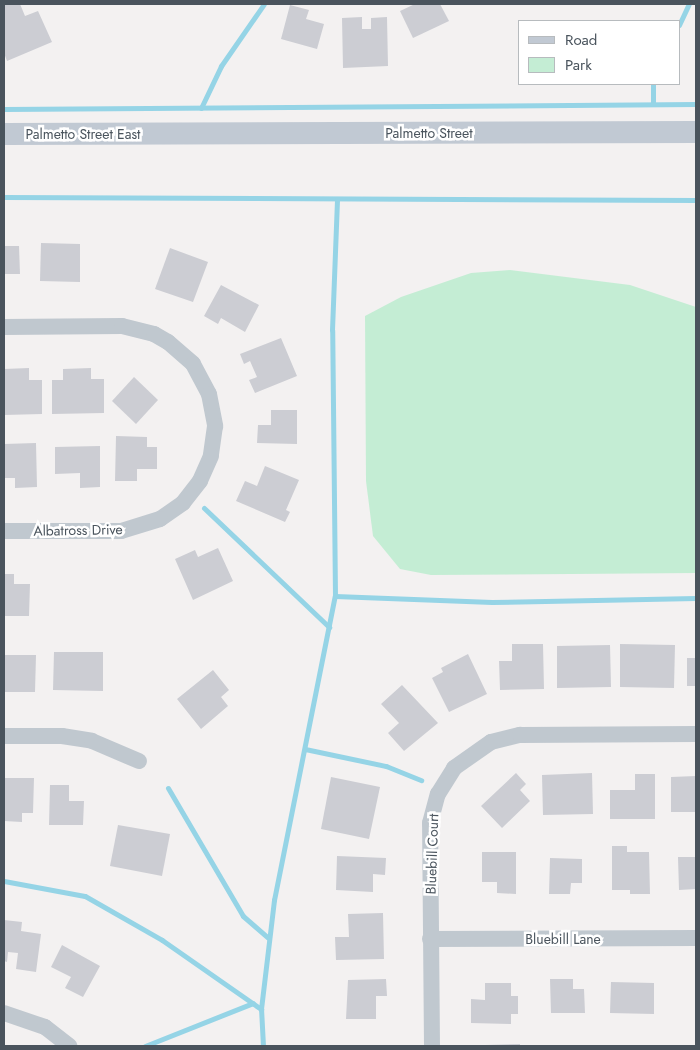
<!DOCTYPE html>
<html>
<head>
<meta charset="utf-8">
<style>
  body { margin:0 }
  #map { position:relative; width:700px; height:1050px; overflow:hidden; background:#f3f1f1; font-family:Jost,sans-serif }
  div>[style] { position:absolute }
  .green>* { inset:0; background:#c4edd4 }
  .stream>* { height:5px; margin:-2.5px; padding:0 2.5px; transform-origin:2.5px; border-radius:2.5px; background:#95d4e6 }
  .building>* { inset:0; background:#cccdd3 }
  .minor>* { height:16px; margin:-8px; padding:0 8px; transform-origin:8px; border-radius:8px; background:#c0c8cf }
  .secondary>* { height:22px; margin:-11px; padding:0 11px; transform-origin:11px; border-radius:11px; background:#c1c9d3 }
  span { translate:-50% -50%; white-space:nowrap; text-align:center; line-height:1.15; -webkit-text-stroke:5px #fff; paint-order:stroke }
  .street-label { font-size:14px; color:#4a545d }
  .frame { position:absolute; inset:0; border:5px solid #4a545d; pointer-events:none }
  .legend { position:absolute; left:518px; top:20px; width:162px; height:65px; box-sizing:border-box; background:#fff; border:1px solid #b7bbbe; margin:0; padding:6px 9px; list-style:none; font-size:15px; color:#4a545d }
  .legend li { display:flex; align-items:center; gap:10px; height:25px }
  .legend b { width:25px; border:1px solid #b7bbbe }
</style>
</head>
<body>
<div id="map">
  <div class="green">
    <div style="clip-path:polygon(510px 270px,630px 285px,696px 307px,696px 573px,431px 575px,400px 569px,373px 536px,366px 481px,365px 316px,401px 297px,471px 273px)"></div>
  </div>
  <div class="stream">
    <div style="left:679px;top:25px;width:23px;rotate:-65deg"></div>
    <div style="left:653px;top:104px;width:20px;rotate:-90deg"></div>
    <div style="left:201px;top:108px;width:47px;rotate:-64.5deg"></div>
    <div style="left:221px;top:66px;width:75px;rotate:-55.3deg"></div>
    <div style="left:4px;top:109px;width:692px;rotate:-0.41deg"></div>
    <div style="left:4px;top:197px;width:692px;rotate:0.25deg"></div>
    <div style="left:204px;top:508px;width:173px;rotate:43.6deg"></div>
    <div style="left:335px;top:596px;width:157px;rotate:2.2deg"></div>
    <div style="left:492px;top:602px;width:204px;rotate:-1.1deg"></div>
    <div style="left:305px;top:749px;width:83px;rotate:11.9deg"></div>
    <div style="left:386px;top:766px;width:38px;rotate:22deg"></div>
    <div style="left:168px;top:788px;width:148px;rotate:59.6deg"></div>
    <div style="left:243px;top:916px;width:33px;rotate:41deg"></div>
    <div style="left:4px;top:881px;width:82px;rotate:10.5deg"></div>
    <div style="left:85px;top:896px;width:89px;rotate:29.7deg"></div>
    <div style="left:162px;top:940px;width:121px;rotate:34.9deg"></div>
    <div style="left:145px;top:1046px;width:116px;rotate:-21.7deg"></div>
    <div style="left:263px;top:1046px;width:37px;rotate:-93deg"></div>
    <div style="left:261px;top:1009px;width:110px;rotate:-83.2deg"></div>
    <div style="left:274px;top:900px;width:310px;rotate:-78.7deg"></div>
    <div style="left:335px;top:596px;width:266px;rotate:-90.6deg"></div>
    <div style="left:332px;top:330px;width:131px;rotate:-87.8deg"></div>
  </div>
  <div class="building">
    <div style="clip-path:polygon(4px 4px,20px 4px,25px 16px,38px 11px,52px 42px,7px 61px,4px 53px)"></div>
    <div style="clip-path:polygon(415px 4px,440px 4px,449px 21px,413px 38px,400px 11px)"></div>
    <div style="clip-path:polygon(290px 5px,309px 10px,306px 19px,324px 24px,317px 49px,281px 39px)"></div>
    <div style="clip-path:polygon(362px 17px,362px 29px,371px 29px,371px 18px,387px 17px,388px 66px,343px 68px,342px 18px)"></div>
    <div style="clip-path:polygon(41px 243px,80px 244px,80px 282px,40px 281px)"></div>
    <div style="clip-path:polygon(4px 246px,19px 246px,20px 274px,4px 274px)"></div>
    <div style="clip-path:polygon(170px 248px,208px 262px,193px 302px,155px 289px)"></div>
    <div style="clip-path:polygon(221px 285px,259px 305px,245px 332px,221px 318px,218px 324px,204px 316px)"></div>
    <div style="clip-path:polygon(281px 338px,297px 376px,255px 393px,249px 380px,257px 377px,250px 361px,244px 364px,240px 354px)"></div>
    <div style="clip-path:polygon(29px 368px,29px 380px,42px 380px,42px 414px,4px 415px,4px 369px)"></div>
    <div style="clip-path:polygon(91px 368px,91px 379px,104px 379px,104px 413px,52px 414px,52px 380px,63px 380px,63px 369px)"></div>
    <div style="clip-path:polygon(134px 377px,158px 400px,136px 424px,112px 401px)"></div>
    <div style="clip-path:polygon(271px 410px,297px 410px,297px 444px,257px 443px,258px 425px,271px 425px)"></div>
    <div style="clip-path:polygon(116px 436px,147px 437px,147px 447px,157px 447px,157px 469px,137px 469px,137px 481px,115px 481px)"></div>
    <div style="clip-path:polygon(36px 443px,37px 487px,15px 488px,15px 478px,4px 478px,4px 444px)"></div>
    <div style="clip-path:polygon(100px 446px,100px 487px,80px 488px,80px 473px,55px 474px,55px 447px)"></div>
    <div style="clip-path:polygon(265px 466px,299px 480px,286px 510px,290px 512px,285px 522px,236px 501px,245px 481px,257px 486px)"></div>
    <div style="clip-path:polygon(218px 548px,233px 581px,193px 600px,175px 559px,195px 550px,198px 557px)"></div>
    <div style="clip-path:polygon(4px 574px,14px 574px,14px 584px,30px 584px,29px 616px,4px 616px)"></div>
    <div style="clip-path:polygon(512px 644px,543px 644px,544px 689px,500px 690px,499px 661px,512px 661px)"></div>
    <div style="clip-path:polygon(620px 644px,675px 645px,674px 688px,620px 687px)"></div>
    <div style="clip-path:polygon(610px 645px,611px 687px,557px 688px,557px 646px)"></div>
    <div style="clip-path:polygon(54px 652px,103px 652px,103px 691px,53px 690px)"></div>
    <div style="clip-path:polygon(468px 654px,487px 694px,449px 712px,432px 678px,443px 672px,441px 668px)"></div>
    <div style="clip-path:polygon(4px 655px,36px 655px,35px 692px,4px 692px)"></div>
    <div style="clip-path:polygon(687px 658px,696px 658px,696px 686px,687px 686px)"></div>
    <div style="clip-path:polygon(213px 670px,229px 690px,221px 697px,228px 706px,201px 729px,177px 699px)"></div>
    <div style="clip-path:polygon(402px 685px,438px 723px,404px 751px,388px 733px,399px 723px,381px 704px)"></div>
    <div style="clip-path:polygon(516px 773px,526px 784px,520px 790px,530px 801px,502px 828px,481px 806px)"></div>
    <div style="clip-path:polygon(592px 773px,593px 814px,543px 815px,542px 775px)"></div>
    <div style="clip-path:polygon(635px 774px,655px 774px,655px 819px,610px 819px,610px 790px,635px 790px)"></div>
    <div style="clip-path:polygon(696px 776px,696px 812px,671px 812px,671px 777px)"></div>
    <div style="clip-path:polygon(331px 777px,380px 787px,369px 839px,321px 829px)"></div>
    <div style="clip-path:polygon(4px 778px,34px 778px,33px 813px,22px 813px,22px 822px,4px 821px)"></div>
    <div style="clip-path:polygon(50px 785px,69px 785px,69px 801px,84px 801px,83px 825px,49px 825px)"></div>
    <div style="clip-path:polygon(118px 825px,170px 834px,162px 876px,110px 866px)"></div>
    <div style="clip-path:polygon(612px 846px,627px 846px,627px 852px,649px 852px,650px 894px,630px 894px,630px 890px,612px 890px)"></div>
    <div style="clip-path:polygon(482px 852px,516px 852px,516px 894px,497px 893px,497px 882px,482px 882px)"></div>
    <div style="clip-path:polygon(337px 856px,386px 858px,385px 875px,373px 874px,373px 892px,336px 890px)"></div>
    <div style="clip-path:polygon(678px 857px,696px 857px,696px 889px,679px 890px)"></div>
    <div style="clip-path:polygon(550px 858px,582px 859px,582px 883px,571px 883px,570px 894px,549px 894px)"></div>
    <div style="clip-path:polygon(383px 913px,384px 959px,336px 960px,335px 937px,349px 937px,348px 914px)"></div>
    <div style="clip-path:polygon(4px 920px,22px 922px,21px 931px,41px 934px,36px 972px,16px 969px,18px 953px,8px 952px,7px 962px,4px 961px)"></div>
    <div style="clip-path:polygon(62px 945px,100px 966px,83px 997px,65px 988px,71px 977px,51px 967px)"></div>
    <div style="clip-path:polygon(386px 979px,387px 996px,376px 996px,376px 1019px,346px 1019px,348px 980px)"></div>
    <div style="clip-path:polygon(550px 979px,573px 979px,573px 989px,584px 989px,585px 1013px,551px 1013px)"></div>
    <div style="clip-path:polygon(611px 982px,654px 983px,654px 1014px,610px 1013px)"></div>
    <div style="clip-path:polygon(485px 983px,511px 983px,511px 996px,518px 996px,518px 1014px,511px 1014px,511px 1024px,471px 1023px,471px 999px,485px 1000px)"></div>
    <div style="clip-path:polygon(520px 1044px,520px 1046px,485px 1046px,485px 1045px)"></div>
  </div>
  <div class="minor">
    <div style="left:4px;top:327px;width:118px;rotate:-0.5deg"></div>
    <div style="left:122px;top:326px;width:33px;rotate:14deg"></div>
    <div style="left:154px;top:334px;width:16px;rotate:30deg"></div>
    <div style="left:168px;top:342px;width:33px;rotate:41deg"></div>
    <div style="left:193px;top:364px;width:34px;rotate:62deg"></div>
    <div style="left:209px;top:394px;width:33px;rotate:79deg"></div>
    <div style="left:215px;top:426px;width:30px;rotate:98deg"></div>
    <div style="left:211px;top:456px;width:27px;rotate:114deg"></div>
    <div style="left:200px;top:481px;width:28px;rotate:128deg"></div>
    <div style="left:183px;top:503px;width:28px;rotate:145deg"></div>
    <div style="left:160px;top:519px;width:41px;rotate:162.9deg"></div>
    <div style="left:121px;top:531px;width:117px;rotate:180deg"></div>
    <div style="left:4px;top:736px;width:58px"></div>
    <div style="left:62px;top:736px;width:30px;rotate:9deg"></div>
    <div style="left:92px;top:741px;width:51px;rotate:23.1deg"></div>
    <div style="left:430px;top:939px;width:266px;rotate:-0.2deg"></div>
    <div style="left:4px;top:1013px;width:43px;rotate:18.9deg"></div>
    <div style="left:45px;top:1027px;width:31px;rotate:38deg"></div>
    <div style="left:432px;top:1046px;width:223px;rotate:-90.5deg"></div>
    <div style="left:430px;top:823px;width:30px;rotate:-75deg"></div>
    <div style="left:438px;top:794px;width:31px;rotate:-58deg"></div>
    <div style="left:454px;top:768px;width:45px;rotate:-35.1deg"></div>
    <div style="left:491px;top:742px;width:30px;rotate:-14deg"></div>
    <div style="left:520px;top:735px;width:176px;rotate:-0.3deg"></div>
  </div>
  <div class="secondary">
    <div style="left:4px;top:134px;width:692px;rotate:-0.17deg"></div>
  </div>
  <div class="street-label">
    <span style="left:429px;top:133px">Palmetto Street</span>
    <span style="left:83px;top:134px">Palmetto Street East</span>
    <span style="left:78px;top:530px;rotate:-1deg">Albatross Drive</span>
    <span style="left:432px;top:854px;rotate:-88deg">Bluebill Court</span>
    <span style="left:563px;top:939px">Bluebill Lane</span>
  </div>
  <div class="frame"></div>
  <ul class="legend">
  <li><b style="height:6px;background:#c1c9d3"></b>Road</li>
  <li><b style="height:14px;background:#c4edd4"></b>Park</li>
  </ul>
</div>
</body>
</html>
